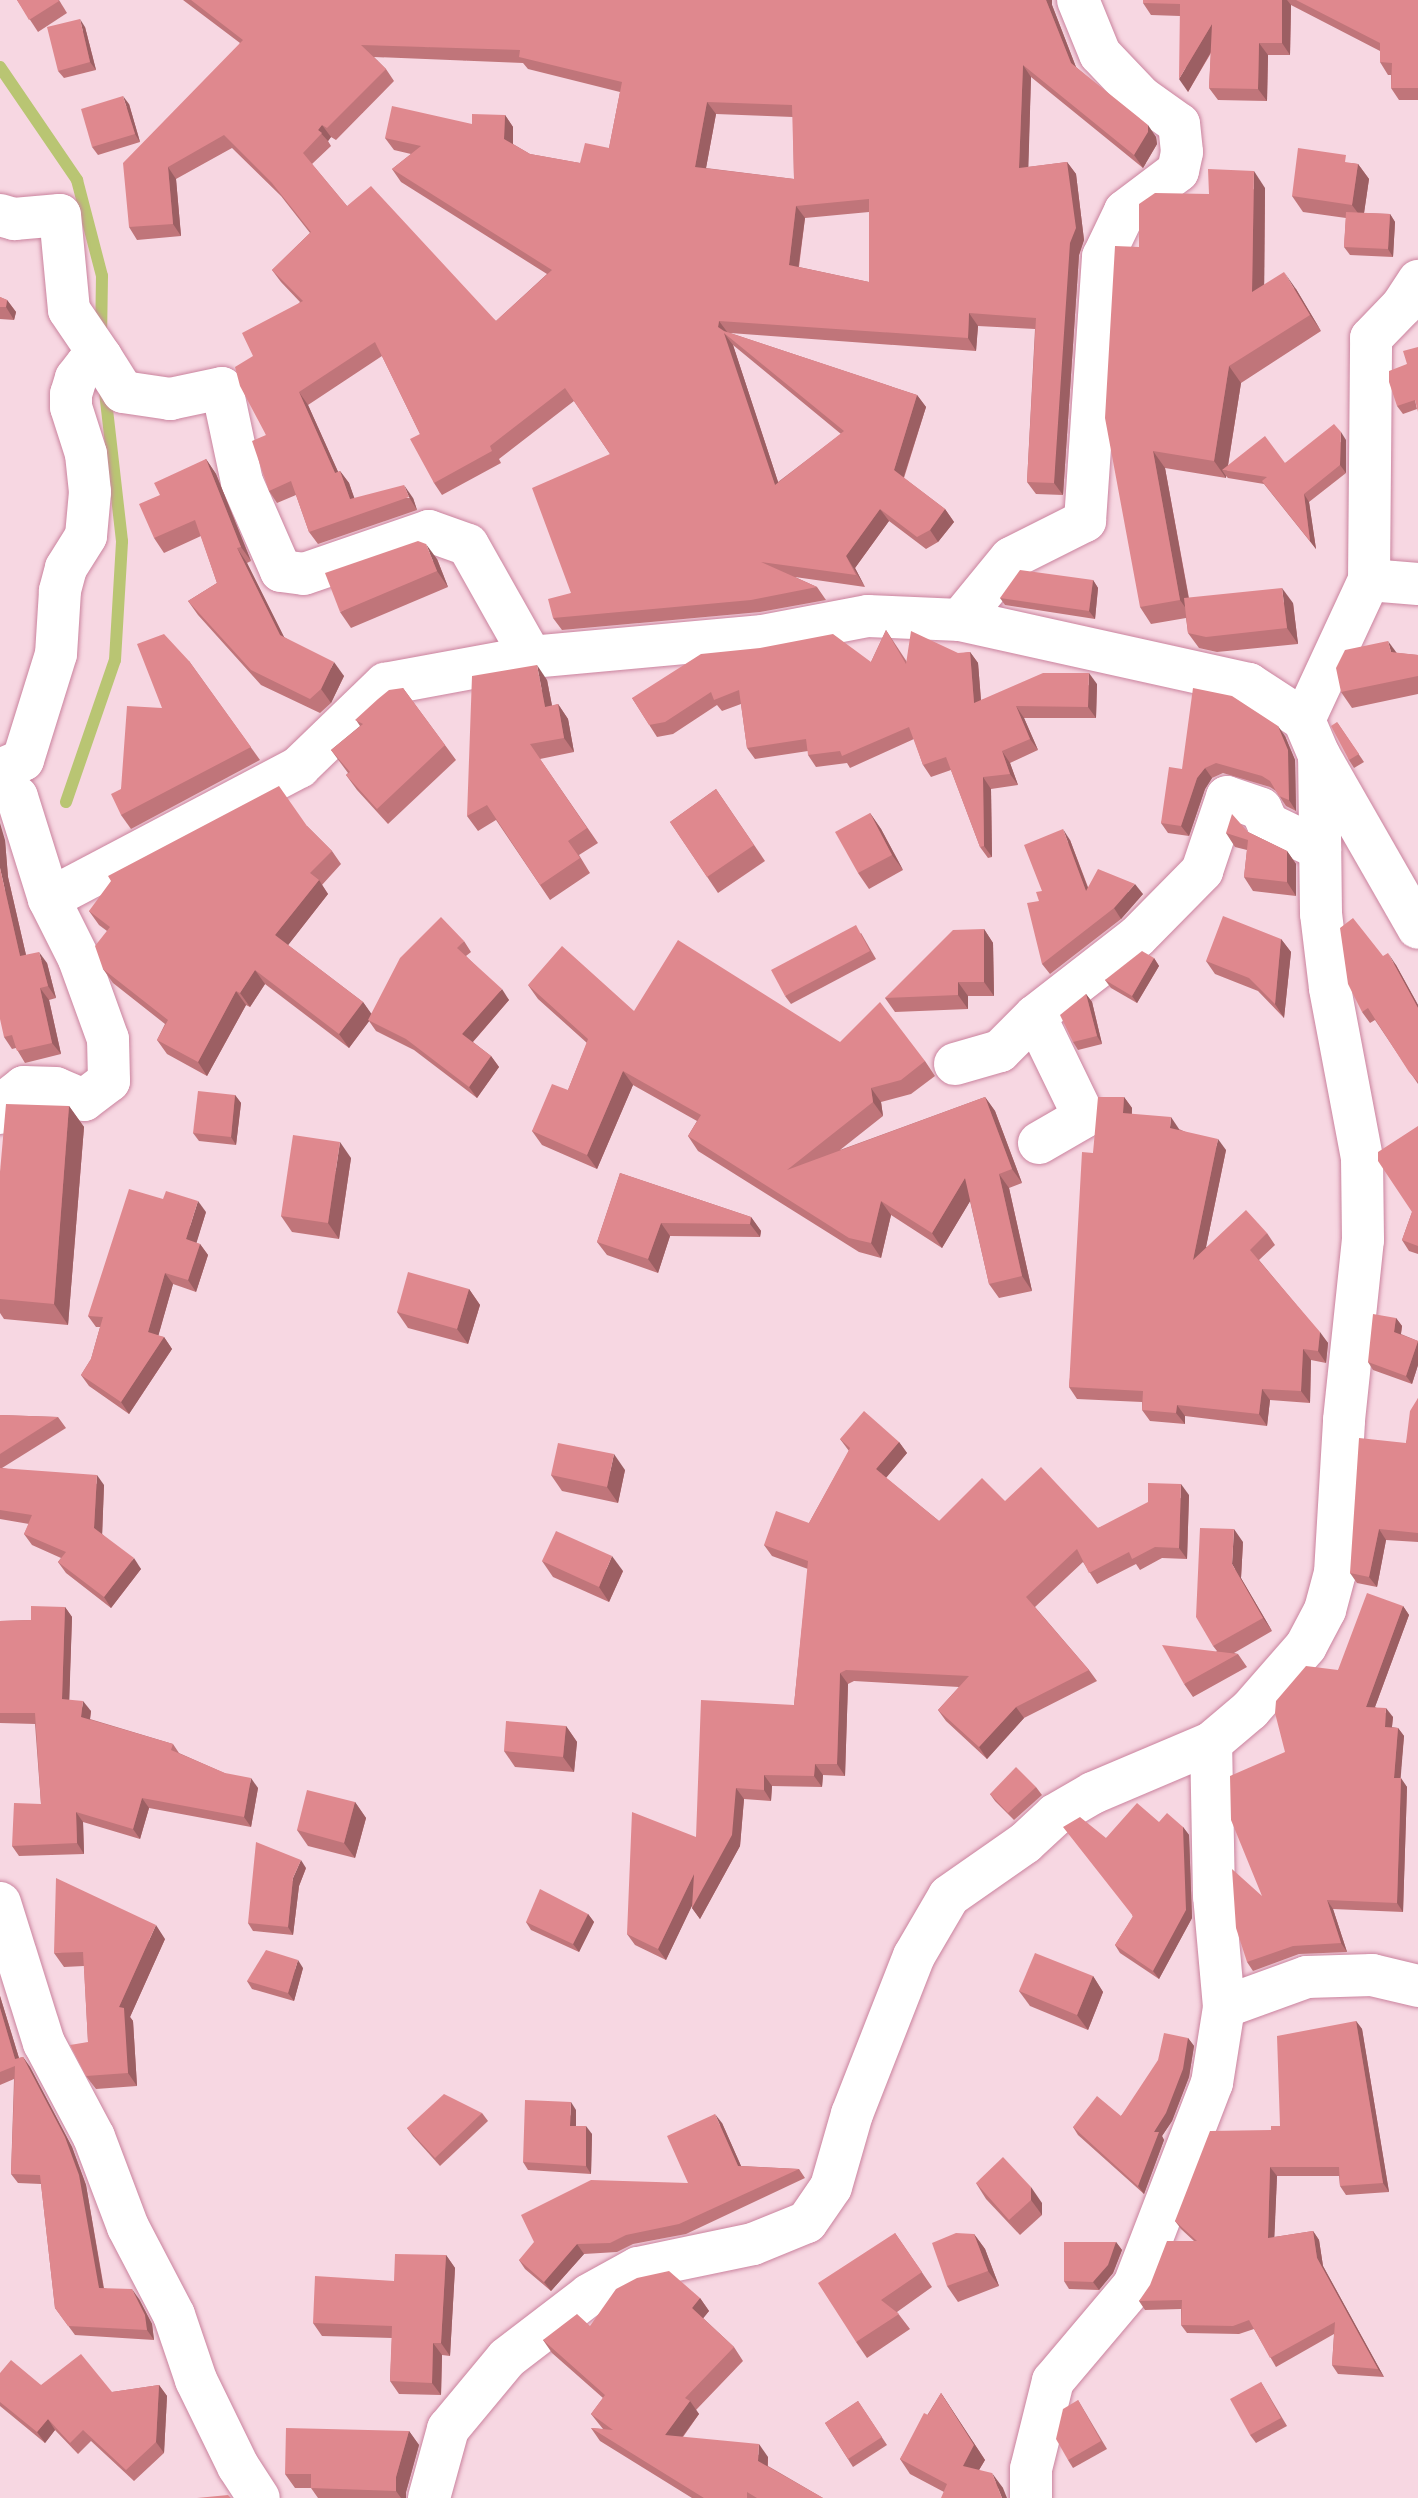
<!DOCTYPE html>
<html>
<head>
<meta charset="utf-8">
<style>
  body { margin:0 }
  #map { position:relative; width:1418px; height:2498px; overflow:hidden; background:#f7d7e2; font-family:"Nunito Sans",sans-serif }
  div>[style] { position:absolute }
  .stream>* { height:12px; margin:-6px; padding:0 6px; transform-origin:6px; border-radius:6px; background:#b9c573 }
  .roads { filter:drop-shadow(0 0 2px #ca839e) drop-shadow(0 0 2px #ca839e) }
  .street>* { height:42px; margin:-21px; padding:0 21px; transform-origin:21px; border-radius:21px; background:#fff }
  .wall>* { inset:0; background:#c0757a }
  .shaded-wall>* { inset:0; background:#9c5f63 }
  .building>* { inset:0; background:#df888e }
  span { translate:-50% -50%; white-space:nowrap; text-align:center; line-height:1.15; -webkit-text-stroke:6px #f7d7e2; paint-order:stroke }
</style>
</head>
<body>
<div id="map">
  <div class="stream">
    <div style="left:0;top:67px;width:137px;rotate:55.7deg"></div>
    <div style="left:77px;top:180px;width:99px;rotate:75.4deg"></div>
    <div style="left:102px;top:276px;width:61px;rotate:90.9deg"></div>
    <div style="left:66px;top:802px;width:150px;rotate:-71deg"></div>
    <div style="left:115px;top:660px;width:119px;rotate:-86.6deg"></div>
    <div style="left:122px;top:541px;width:151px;rotate:-96.5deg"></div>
  </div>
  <div class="roads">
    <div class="street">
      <div style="left:0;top:215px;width:15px;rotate:16deg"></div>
      <div style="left:14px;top:219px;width:46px;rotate:-5deg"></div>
      <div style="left:60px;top:215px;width:95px;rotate:84.6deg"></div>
      <div style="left:69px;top:310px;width:57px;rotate:55.8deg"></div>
      <div style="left:101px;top:357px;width:16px;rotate:153deg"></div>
      <div style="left:87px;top:364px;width:18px;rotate:128deg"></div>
      <div style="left:76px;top:378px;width:17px;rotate:107deg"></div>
      <div style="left:71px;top:394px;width:13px;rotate:90deg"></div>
      <div style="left:71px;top:407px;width:49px;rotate:72.3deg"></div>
      <div style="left:86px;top:454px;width:38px;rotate:84deg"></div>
      <div style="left:90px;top:492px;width:44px;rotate:95.2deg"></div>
      <div style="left:86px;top:536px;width:38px;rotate:122deg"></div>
      <div style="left:66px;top:568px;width:24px;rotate:105deg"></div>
      <div style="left:60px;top:591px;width:63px;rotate:93.6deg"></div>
      <div style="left:56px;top:654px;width:111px;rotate:107.3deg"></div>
      <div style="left:23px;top:760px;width:25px;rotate:157deg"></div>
      <div style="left:101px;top:357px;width:41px;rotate:57.8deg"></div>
      <div style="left:123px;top:392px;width:48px;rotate:8.5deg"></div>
      <div style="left:170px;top:399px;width:53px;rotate:-11.9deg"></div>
      <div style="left:222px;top:388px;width:96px;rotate:78deg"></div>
      <div style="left:242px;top:482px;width:97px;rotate:66.3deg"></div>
      <div style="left:281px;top:571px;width:23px;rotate:7deg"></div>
      <div style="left:304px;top:574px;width:132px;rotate:-19deg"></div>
      <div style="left:429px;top:531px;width:41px;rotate:19.7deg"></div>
      <div style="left:468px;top:545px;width:129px;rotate:60.6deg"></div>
      <div style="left:1369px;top:580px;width:49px;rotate:4.7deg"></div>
      <div style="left:960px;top:620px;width:80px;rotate:-50.6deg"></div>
      <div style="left:1011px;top:558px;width:83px;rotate:-26.6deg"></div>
      <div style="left:1085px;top:521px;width:265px;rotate:-86.1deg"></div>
      <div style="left:1103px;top:257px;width:51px;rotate:-64.4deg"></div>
      <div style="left:1125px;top:211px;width:66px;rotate:-37deg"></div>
      <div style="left:1178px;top:171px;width:19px;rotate:-78deg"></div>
      <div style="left:1182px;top:152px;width:28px;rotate:-96deg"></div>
      <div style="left:1179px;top:124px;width:47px;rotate:-144.6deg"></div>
      <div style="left:1141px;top:97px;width:59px;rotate:-133.6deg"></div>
      <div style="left:1100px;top:54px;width:58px;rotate:-112.2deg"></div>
      <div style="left:1304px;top:720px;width:154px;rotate:-65.1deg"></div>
      <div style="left:1369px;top:580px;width:242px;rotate:-89.5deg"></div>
      <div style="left:1371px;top:338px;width:45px;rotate:-45.9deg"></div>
      <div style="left:1402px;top:306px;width:30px;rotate:-57deg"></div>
      <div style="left:0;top:786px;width:20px;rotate:33deg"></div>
      <div style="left:17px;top:797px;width:107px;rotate:72.6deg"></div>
      <div style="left:49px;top:899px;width:67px;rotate:63.4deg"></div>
      <div style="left:79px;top:959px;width:85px;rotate:70.1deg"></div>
      <div style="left:108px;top:1039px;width:42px;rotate:88.6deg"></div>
      <div style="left:109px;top:1081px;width:31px;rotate:143deg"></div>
      <div style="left:84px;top:1100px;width:30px;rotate:-157deg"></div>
      <div style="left:56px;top:1088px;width:32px;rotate:-178deg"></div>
      <div style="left:24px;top:1087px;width:24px;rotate:142deg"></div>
      <div style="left:5px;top:1102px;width:12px;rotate:114deg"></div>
      <div style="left:49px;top:899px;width:283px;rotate:-27.8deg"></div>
      <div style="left:299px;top:767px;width:120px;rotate:-44deg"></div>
      <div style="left:385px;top:684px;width:148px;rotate:-10.5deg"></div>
      <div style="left:531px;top:657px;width:233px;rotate:-5.2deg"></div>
      <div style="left:763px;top:636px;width:107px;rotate:-10.8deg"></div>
      <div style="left:868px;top:616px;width:92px;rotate:2.5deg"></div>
      <div style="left:960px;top:620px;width:296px;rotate:12.5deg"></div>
      <div style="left:1249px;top:684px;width:66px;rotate:33.2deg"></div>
      <div style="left:1304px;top:720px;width:38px;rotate:67deg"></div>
      <div style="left:1319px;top:755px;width:199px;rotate:60.2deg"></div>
      <div style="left:1035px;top:1016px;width:112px;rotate:64.1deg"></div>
      <div style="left:1084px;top:1117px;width:52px;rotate:150deg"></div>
      <div style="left:955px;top:1064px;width:47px;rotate:-16.1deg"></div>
      <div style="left:1000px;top:1051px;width:49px;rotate:-45deg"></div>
      <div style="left:1035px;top:1016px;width:129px;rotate:-37.8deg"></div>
      <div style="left:1137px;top:937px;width:93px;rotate:-45.4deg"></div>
      <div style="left:1202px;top:871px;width:78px;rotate:-71.3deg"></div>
      <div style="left:1227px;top:797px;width:36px;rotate:19deg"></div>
      <div style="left:1261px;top:809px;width:17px;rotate:65deg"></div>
      <div style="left:1268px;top:824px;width:58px;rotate:25.7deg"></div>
      <div style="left:0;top:1903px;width:147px;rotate:72.6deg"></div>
      <div style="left:44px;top:2043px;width:106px;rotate:62deg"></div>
      <div style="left:94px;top:2137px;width:96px;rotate:69.3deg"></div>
      <div style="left:128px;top:2227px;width:99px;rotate:62.4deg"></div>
      <div style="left:174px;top:2315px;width:69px;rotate:71.3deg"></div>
      <div style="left:196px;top:2380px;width:96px;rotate:64deg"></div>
      <div style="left:238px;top:2466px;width:38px;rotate:57deg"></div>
      <div style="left:1224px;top:2007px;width:88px;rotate:-19.9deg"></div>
      <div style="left:1307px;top:1977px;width:65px;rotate:-1.8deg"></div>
      <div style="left:1372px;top:1975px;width:47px;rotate:13.4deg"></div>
      <div style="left:429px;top:2498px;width:72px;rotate:-74.6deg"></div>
      <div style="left:448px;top:2429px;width:92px;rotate:-50.3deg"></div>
      <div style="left:507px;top:2358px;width:103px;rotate:-37.5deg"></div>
      <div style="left:589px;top:2295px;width:56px;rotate:-28.9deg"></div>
      <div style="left:638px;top:2268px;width:117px;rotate:-11.8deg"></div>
      <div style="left:753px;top:2244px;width:58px;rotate:-22.2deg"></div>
      <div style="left:807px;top:2222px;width:42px;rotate:-55.6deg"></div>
      <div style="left:831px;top:2187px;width:76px;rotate:-74deg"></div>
      <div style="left:852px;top:2114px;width:170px;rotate:-68.6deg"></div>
      <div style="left:914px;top:1956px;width:69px;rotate:-59.7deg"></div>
      <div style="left:949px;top:1896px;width:93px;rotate:-34.9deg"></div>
      <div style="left:1025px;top:1843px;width:41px;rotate:-43deg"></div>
      <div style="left:1055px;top:1815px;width:44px;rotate:-30.1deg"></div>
      <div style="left:1093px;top:1793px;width:128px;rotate:-23deg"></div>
      <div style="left:1031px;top:2498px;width:29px;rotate:-90deg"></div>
      <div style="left:1031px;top:2469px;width:91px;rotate:-76deg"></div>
      <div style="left:1053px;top:2381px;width:126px;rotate:-49.8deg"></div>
      <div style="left:1134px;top:2285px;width:217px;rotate:-68.9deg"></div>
      <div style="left:1212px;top:2083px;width:77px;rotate:-81deg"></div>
      <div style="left:1224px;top:2007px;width:111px;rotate:-95.1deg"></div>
      <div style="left:1214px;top:1896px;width:153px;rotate:-91.1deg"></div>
      <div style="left:1211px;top:1743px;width:51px;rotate:-40.2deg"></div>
      <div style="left:1250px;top:1710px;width:85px;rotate:-48.8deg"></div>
      <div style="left:1306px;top:1646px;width:41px;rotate:-62.2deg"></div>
      <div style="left:1325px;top:1610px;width:38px;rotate:-75deg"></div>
      <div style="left:1335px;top:1573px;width:153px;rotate:-86.6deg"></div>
      <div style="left:1344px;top:1420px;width:181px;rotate:-84deg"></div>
      <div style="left:1363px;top:1240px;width:82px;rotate:-90.7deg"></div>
      <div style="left:1362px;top:1158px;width:173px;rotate:-100.7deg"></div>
      <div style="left:1330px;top:988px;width:75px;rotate:-96.9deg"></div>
      <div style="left:1321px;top:914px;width:159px;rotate:-90.7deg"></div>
    </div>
  </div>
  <div class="wall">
    <div style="clip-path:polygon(17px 0,59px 0,67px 13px,38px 32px)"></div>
    <div style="clip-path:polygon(evenodd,183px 0,1052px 0,1052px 5px,1076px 67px,1156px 137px,1157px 144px,1143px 168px,1031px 77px,1028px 167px,1067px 162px,1076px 174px,1084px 240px,1079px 255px,1063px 495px,1036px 494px,1027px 482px,1035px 329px,978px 326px,976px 351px,730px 333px,917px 395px,926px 407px,904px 478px,945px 509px,954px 522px,938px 542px,926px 549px,889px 521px,855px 568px,865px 587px,795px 577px,817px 587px,826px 600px,760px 612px,562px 630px,553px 618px,571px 593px,610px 454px,574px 401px,499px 459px,501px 463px,442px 495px,434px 483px,420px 434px,382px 356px,308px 405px,338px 472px,340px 471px,349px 483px,354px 498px,413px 498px,417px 510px,318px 544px,309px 532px,296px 495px,277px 503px,269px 491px,266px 435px,253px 356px,300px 302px,281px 282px,272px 270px,310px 233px,281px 196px,232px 148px,176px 179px,181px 236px,137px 240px,129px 227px,240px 43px,183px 0,374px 57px,523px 63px,528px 69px,620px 92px,609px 148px,580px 163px,530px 154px,513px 144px,513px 127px,505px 115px,472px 124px,385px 138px,394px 150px,411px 154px,392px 169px,401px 182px,547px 274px,496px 321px,347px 206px,312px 164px,331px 146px,328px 141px,331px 137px,336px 140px,394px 81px,386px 69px,374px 57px,183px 0,716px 114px,793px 117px,794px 179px,706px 168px,716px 114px,183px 0,869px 212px,869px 282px,799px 267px,805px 218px,869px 212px,183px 0,733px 345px,841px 434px,778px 482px,733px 345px)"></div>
    <div style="clip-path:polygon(1143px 0,1418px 0,1418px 100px,1399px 100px,1391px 88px,1391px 75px,1388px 75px,1380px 62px,1380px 51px,1291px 5px,1290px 55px,1268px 55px,1267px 101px,1218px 100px,1209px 88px,1211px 53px,1188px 92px,1180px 16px,1151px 15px,1143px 3px)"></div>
    <div style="clip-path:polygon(85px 27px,96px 70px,64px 78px,58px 71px)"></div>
    <div style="clip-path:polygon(129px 104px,140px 142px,98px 155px,92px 147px)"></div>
    <div style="clip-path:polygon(1351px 163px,1358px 164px,1369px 179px,1364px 213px,1390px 214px,1395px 222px,1393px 257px,1350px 255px,1344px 247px,1346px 218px,1303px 212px,1292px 196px)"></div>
    <div style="clip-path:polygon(1265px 188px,1264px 285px,1296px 289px,1321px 331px,1241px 383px,1228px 466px,1285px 463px,1346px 440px,1346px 473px,1309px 502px,1316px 549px,1264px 484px,1228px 478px,1226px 476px,1226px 478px,1165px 468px,1189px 598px,1293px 603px,1298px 644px,1217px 652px,1199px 648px,1188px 633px,1186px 618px,1151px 624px,1140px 607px,1139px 247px,1209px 194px)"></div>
    <div style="clip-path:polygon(0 297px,7px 300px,16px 312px,14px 320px,0 319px)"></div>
    <div style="clip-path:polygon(1407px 364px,1417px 409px,1403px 414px,1397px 406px)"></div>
    <div style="clip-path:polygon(206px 459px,216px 474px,251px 561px,247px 563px,284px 637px,344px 676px,331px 703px,320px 713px,261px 685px,198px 615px,188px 601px,217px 583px,201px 536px,164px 553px,154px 538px,160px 495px)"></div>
    <div style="clip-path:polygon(437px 559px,448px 587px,351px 628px,340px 612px)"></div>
    <div style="clip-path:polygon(1093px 580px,1098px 588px,1095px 619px,1005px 605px,1000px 598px)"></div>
    <div style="clip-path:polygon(886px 630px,907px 662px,970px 652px,978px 663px,981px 700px,1097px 684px,1096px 718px,1024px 718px,1038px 750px,1010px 763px,1018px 785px,991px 789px,992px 857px,988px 858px,980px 847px,951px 770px,931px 777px,923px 765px,914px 739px,850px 768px,847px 763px,816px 767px,808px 755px,808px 751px,755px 759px,747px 748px,741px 704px,722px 711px,717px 705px,673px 734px,657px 737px,632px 698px,871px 662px)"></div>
    <div style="clip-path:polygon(1397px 653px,1418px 655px,1418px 694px,1352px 708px,1341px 692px)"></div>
    <div style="clip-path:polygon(189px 661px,260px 760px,131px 829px,121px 815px,121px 789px,162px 708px)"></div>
    <div style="clip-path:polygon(547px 680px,552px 706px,558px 704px,568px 719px,574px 752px,540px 759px,598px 843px,579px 855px,590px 873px,550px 900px,496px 820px,478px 831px,467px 816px)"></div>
    <div style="clip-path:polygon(403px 688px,456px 760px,388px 824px,357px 790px,346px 775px,348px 773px,331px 750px,360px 726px,356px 720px)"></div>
    <div style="clip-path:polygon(1337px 722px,1364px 762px,1354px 768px,1349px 760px)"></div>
    <div style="clip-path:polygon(1285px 736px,1295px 760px,1296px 811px,1286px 806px,1276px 791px,1270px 787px,1223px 773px,1212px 778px,1205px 789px,1189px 836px,1168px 833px,1161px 823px,1182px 769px)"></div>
    <div style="clip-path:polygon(716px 789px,765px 861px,718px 893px,670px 822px)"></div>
    <div style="clip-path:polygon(870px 813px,881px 829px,903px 870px,869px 889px,858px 873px)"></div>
    <div style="clip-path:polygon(307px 826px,332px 851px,341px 864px,322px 885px,328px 894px,288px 945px,363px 1002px,371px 1014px,464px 941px,471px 952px,466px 956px,509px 1000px,473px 1042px,491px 1056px,499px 1067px,477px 1098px,414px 1050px,376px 1031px,369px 1021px,349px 1048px,265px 984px,250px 1007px,246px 1005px,207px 1076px,167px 1054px,157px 1040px,165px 1024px,113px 983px,103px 969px,107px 931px,99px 925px,89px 911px)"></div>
    <div style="clip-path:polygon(1248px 832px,1287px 851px,1296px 864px,1296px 896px,1253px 891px,1244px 877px,1247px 850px,1235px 847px,1226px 833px)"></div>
    <div style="clip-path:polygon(5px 840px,8px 877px,26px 955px,47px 963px,56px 998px,49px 1000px,61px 1054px,25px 1063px,16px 1048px,12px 1049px,4px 1037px)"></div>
    <div style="clip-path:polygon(1070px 840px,1088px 887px,1143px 894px,1121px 919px,1050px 974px,1042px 964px,1039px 901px,1042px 891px)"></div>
    <div style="clip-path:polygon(984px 929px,993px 943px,994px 996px,968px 996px,968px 1009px,895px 1012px,885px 998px)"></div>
    <div style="clip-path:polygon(861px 933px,876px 959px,791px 1004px,785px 996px)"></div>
    <div style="clip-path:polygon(1281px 939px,1291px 952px,1284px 1018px,1258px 991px,1215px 974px,1206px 961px)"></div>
    <div style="clip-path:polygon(1383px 956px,1396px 965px,1418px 1005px,1418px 1084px,1375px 1020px,1370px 1023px,1362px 1012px)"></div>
    <div style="clip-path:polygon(1154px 958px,1159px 966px,1137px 1003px,1111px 988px,1105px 980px)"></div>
    <div style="clip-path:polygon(528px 985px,634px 1011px,840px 1042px,925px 1061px,935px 1076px,911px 1094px,881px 1102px,883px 1116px,840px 1150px,985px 1097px,995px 1111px,1022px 1183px,1009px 1188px,1032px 1291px,999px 1298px,989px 1284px,970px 1201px,942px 1248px,891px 1215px,881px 1258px,859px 1252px,698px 1151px,688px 1136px,697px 1121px,633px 1085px,597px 1169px,542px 1145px,532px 1131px,568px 1090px,587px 1043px,538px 999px)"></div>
    <div style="clip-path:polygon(1086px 994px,1092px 1002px,1102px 1044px,1078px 1050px,1073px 1042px)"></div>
    <div style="clip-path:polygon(235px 1095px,241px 1103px,236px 1145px,199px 1141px,193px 1133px)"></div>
    <div style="clip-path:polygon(1124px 1097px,1132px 1108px,1132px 1114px,1179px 1129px,1226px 1150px,1206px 1247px,1267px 1233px,1275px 1245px,1259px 1260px,1328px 1343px,1326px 1363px,1311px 1360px,1310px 1403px,1270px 1400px,1267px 1426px,1185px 1416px,1185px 1424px,1150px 1421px,1142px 1410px,1142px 1402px,1077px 1399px,1069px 1387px,1093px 1153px)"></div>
    <div style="clip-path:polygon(69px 1106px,84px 1127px,68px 1325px,4px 1319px,0 1313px,0 1172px)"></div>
    <div style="clip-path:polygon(1418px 1126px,1418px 1254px,1409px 1251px,1402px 1240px,1412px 1212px)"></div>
    <div style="clip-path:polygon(351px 1158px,339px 1239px,292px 1232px,281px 1216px)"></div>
    <div style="clip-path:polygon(620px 1173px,751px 1217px,761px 1231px,760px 1237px,670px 1236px,658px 1273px,607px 1255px,597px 1242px)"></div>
    <div style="clip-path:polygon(206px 1212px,196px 1243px,200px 1244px,208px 1255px,196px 1292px,173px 1284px,158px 1336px,164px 1337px,172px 1349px,129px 1414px,89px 1386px,81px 1375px,91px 1359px,100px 1327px,96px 1327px,88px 1316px)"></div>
    <div style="clip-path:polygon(469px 1289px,480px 1305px,468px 1344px,408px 1328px,397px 1312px)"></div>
    <div style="clip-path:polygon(1396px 1318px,1402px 1326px,1401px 1334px,1418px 1341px,1418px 1365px,1412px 1384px,1373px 1370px,1368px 1362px)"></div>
    <div style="clip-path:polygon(1418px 1398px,1418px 1542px,1386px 1540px,1377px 1587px,1357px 1583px,1350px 1573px,1406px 1443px)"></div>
    <div style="clip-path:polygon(0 1415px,58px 1417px,66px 1428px,2px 1468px,104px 1485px,102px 1534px,141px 1569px,111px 1608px,66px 1573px,58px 1562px,61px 1558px,32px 1545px,24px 1534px,29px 1524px,0 1519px)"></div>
    <div style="clip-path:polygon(840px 1439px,899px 1442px,907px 1453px,886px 1478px,939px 1521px,1005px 1501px,1098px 1528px,1189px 1495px,1187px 1559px,1162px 1558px,1140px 1570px,1136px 1564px,1097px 1584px,1083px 1562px,1035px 1607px,1089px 1670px,1097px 1681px,1024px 1718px,987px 1759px,946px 1721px,938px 1710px,959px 1687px,854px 1681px,848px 1684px,845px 1776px,823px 1775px,822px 1787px,772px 1786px,771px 1801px,744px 1799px,740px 1846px,700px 1919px,692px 1908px,692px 1905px,666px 1960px,635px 1945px,627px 1934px,696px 1837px,794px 1705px,808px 1569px,772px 1556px,764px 1545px,809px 1523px,849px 1451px)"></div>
    <div style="clip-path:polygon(625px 1470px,618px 1503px,562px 1491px,551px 1475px)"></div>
    <div style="clip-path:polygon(1243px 1542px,1241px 1578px,1272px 1631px,1234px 1653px,1238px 1654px,1247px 1667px,1193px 1697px,1184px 1684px,1217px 1651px,1213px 1646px)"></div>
    <div style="clip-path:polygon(542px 1561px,623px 1571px,609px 1602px,553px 1577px)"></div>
    <div style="clip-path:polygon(1403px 1606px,1409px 1615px,1375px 1707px,1393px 1717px,1392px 1727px,1398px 1728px,1404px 1736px,1400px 1778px,1407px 1787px,1403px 1912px,1333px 1909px,1347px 1952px,1299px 1954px,1253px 1971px,1247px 1962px,1262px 1896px,1285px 1752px,1338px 1670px)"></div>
    <div style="clip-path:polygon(65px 1607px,72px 1617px,69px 1700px,91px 1711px,90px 1719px,173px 1744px,179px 1753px,258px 1788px,251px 1827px,149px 1808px,140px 1839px,83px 1822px,84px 1854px,19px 1856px,12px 1846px,41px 1804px,35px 1724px,0 1723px,0 1621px,31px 1620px)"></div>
    <div style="clip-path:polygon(566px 1726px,577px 1742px,574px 1772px,515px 1767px,504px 1751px)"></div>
    <div style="clip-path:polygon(1036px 1787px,1042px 1795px,1014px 1820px,995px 1801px,990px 1794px)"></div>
    <div style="clip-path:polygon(355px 1802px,366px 1818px,355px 1858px,308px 1846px,297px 1830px)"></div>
    <div style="clip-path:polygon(1159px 1822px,1183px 1827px,1189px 1835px,1192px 1918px,1159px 1979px,1120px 1953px,1115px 1945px,1133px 1917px,1106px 1838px)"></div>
    <div style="clip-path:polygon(306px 1868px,299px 1886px,293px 1935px,253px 1931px,248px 1923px)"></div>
    <div style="clip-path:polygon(588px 1914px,594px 1922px,579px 1952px,531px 1930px,526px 1922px)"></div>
    <div style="clip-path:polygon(165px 1939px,130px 2017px,133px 2021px,137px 2086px,96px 2089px,86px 2076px,88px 2042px,84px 1966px,64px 1967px,54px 1953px)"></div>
    <div style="clip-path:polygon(303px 1968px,294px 2001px,252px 1989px,247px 1981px)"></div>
    <div style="clip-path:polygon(1093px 1976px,1103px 1992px,1088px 2030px,1030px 2006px,1019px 1991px)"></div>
    <div style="clip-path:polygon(0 1996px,19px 2058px,23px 2057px,30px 2067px,72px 2147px,86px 2185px,104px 2288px,139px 2299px,152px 2324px,154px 2340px,75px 2335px,55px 2308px,41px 2184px,18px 2183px,11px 2174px,14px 2079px,0 2085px)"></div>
    <div style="clip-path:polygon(1356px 2021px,1362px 2029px,1389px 2192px,1346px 2195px,1340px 2186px,1339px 2176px,1277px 2176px,1274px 2237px,1313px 2231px,1319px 2240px,1323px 2266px,1384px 2377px,1338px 2374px,1332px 2365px,1334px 2334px,1276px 2367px,1254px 2329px,1239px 2334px,1187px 2333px,1181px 2325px,1181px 2309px,1145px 2310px,1139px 2301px,1194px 2241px,1181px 2229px,1175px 2221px,1271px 2130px,1280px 2126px)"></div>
    <div style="clip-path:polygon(1188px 2038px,1194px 2046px,1189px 2077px,1172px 2121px,1162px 2136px,1164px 2140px,1144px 2194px,1078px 2135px,1073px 2127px,1121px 2116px)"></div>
    <div style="clip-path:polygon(576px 2110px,576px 2126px,592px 2134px,591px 2174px,528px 2170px,523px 2162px)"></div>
    <div style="clip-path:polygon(482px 2113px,488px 2121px,440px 2166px,413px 2136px,407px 2128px)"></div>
    <div style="clip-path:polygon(722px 2123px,741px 2166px,799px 2169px,805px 2178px,686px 2234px,633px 2244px,617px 2252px,584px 2254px,551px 2291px,525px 2269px,519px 2260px,688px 2183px)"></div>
    <div style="clip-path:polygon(976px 2183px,1042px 2203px,1042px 2215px,1020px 2235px,986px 2199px)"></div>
    <div style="clip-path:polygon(895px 2233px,932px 2287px,897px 2312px,910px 2329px,867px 2358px,856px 2342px)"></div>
    <div style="clip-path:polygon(974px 2234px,985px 2249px,999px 2286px,958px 2302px,947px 2286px)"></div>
    <div style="clip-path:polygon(1116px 2242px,1122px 2250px,1113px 2273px,1099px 2290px,1069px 2289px,1064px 2281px)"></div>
    <div style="clip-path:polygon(446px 2255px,455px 2268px,450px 2356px,442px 2355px,441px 2395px,399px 2394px,390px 2381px,392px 2338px,322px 2336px,313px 2323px,394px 2281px)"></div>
    <div style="clip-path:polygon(700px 2298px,709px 2311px,703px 2318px,734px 2347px,743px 2361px,696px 2410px,699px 2414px,683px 2437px,768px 2457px,768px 2466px,823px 2498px,692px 2498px,600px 2441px,591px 2428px,603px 2429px,591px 2414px,603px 2398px,552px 2353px,543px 2340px,590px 2326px)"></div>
    <div style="clip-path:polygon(0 2373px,41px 2385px,112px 2392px,159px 2385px,167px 2396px,164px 2453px,134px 2481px,91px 2441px,78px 2454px,55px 2430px,45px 2443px,0 2406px)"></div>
    <div style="clip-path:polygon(1261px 2382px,1287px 2426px,1256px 2443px,1250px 2435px)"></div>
    <div style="clip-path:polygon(941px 2393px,985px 2460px,979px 2470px,1003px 2488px,944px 2492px,910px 2474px,900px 2459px)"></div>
    <div style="clip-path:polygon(1078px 2400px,1107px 2449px,1073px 2468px,1068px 2460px)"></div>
    <div style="clip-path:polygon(858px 2401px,887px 2445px,853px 2467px,825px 2423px)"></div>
    <div style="clip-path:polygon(409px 2431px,419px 2445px,406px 2492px,406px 2498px,318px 2498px,311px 2488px,295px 2488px,285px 2474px)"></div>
  </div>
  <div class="shaded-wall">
    <div style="clip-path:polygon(1046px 0,1052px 0,1052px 5px,1079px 75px,1071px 63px)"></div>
    <div style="clip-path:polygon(1282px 0,1287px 0,1291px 5px,1290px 55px,1282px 43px)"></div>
    <div style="clip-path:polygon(80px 19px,85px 27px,96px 70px,90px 62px)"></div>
    <div style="clip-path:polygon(1212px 24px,1220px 36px,1188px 92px,1179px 79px)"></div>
    <div style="clip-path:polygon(1259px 43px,1268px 55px,1267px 101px,1258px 89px)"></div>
    <div style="clip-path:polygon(1023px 65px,1031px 77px,1028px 180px,1019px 168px)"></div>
    <div style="clip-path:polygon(123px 96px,129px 104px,140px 142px,135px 134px)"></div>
    <div style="clip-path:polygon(707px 102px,716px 114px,704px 179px,695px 167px)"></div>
    <div style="clip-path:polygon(505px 115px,513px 127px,513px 151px,504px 139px)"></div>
    <div style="clip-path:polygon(322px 125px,331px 137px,328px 141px,318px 130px)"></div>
    <div style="clip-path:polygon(1148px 125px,1156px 137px,1157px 144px,1143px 168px,1134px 155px)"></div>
    <div style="clip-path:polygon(1067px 162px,1076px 174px,1084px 240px,1079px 255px,1063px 495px,1054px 483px)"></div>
    <div style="clip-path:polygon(1358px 164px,1369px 179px,1363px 220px,1352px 205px)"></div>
    <div style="clip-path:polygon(168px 167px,176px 179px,181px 236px,173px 224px)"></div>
    <div style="clip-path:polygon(1254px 171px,1265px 188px,1264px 309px,1252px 292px)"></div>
    <div style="clip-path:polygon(796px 206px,805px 218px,797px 277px,789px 265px)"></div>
    <div style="clip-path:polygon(1390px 214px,1395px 222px,1393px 257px,1388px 249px)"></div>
    <div style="clip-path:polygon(1284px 272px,1296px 289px,1321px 331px,1310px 315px)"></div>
    <div style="clip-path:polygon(7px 300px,16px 312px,14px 320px,6px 307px)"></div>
    <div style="clip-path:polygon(969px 313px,978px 326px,976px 351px,968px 338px)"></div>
    <div style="clip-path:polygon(719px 321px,728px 333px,724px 333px,733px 345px,783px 497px,775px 485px,718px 327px)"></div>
    <div style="clip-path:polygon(1229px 366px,1241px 383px,1227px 471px,1222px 470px,1226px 476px,1226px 478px,1214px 461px)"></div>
    <div style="clip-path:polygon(299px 392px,308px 405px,344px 485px,335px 473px)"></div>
    <div style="clip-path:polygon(917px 395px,926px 407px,902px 482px,894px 470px)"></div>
    <div style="clip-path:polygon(1341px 432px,1346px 440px,1346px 473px,1340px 465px)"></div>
    <div style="clip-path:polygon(1153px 451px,1165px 468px,1192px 617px,1180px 600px)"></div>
    <div style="clip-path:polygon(206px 459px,216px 474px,251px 561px,241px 547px)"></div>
    <div style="clip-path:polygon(340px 471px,349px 483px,359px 511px,350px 499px)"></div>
    <div style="clip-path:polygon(404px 485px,413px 498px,417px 510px,409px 497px)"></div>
    <div style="clip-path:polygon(1304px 494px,1309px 502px,1316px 549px,1310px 541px)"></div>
    <div style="clip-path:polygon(880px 509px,889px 521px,855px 568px,865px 587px,846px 556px)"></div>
    <div style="clip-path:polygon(945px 509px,954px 522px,938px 542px,930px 530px)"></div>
    <div style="clip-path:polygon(426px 544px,437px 559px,448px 587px,437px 571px)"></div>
    <div style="clip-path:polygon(237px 548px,247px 563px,290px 649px,280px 635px)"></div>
    <div style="clip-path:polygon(1093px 580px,1098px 588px,1095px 619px,1089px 611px)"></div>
    <div style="clip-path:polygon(1282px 588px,1293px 603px,1298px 644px,1287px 628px)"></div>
    <div style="clip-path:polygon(1388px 641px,1399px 656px,1391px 652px)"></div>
    <div style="clip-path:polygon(970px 652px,978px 663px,982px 714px,974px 703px)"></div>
    <div style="clip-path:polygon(334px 662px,344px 676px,331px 703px,321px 689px)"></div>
    <div style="clip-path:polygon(537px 665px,547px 680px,555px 721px,545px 707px)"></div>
    <div style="clip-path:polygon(1089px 673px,1097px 684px,1096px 718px,1088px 707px)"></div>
    <div style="clip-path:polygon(558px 704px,568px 719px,574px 752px,564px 738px)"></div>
    <div style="clip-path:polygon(1016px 706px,1024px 718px,1038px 750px,1030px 739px)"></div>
    <div style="clip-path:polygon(1278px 726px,1285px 736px,1295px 760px,1296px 811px,1289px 800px)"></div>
    <div style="clip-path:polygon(1002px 751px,1010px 763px,1018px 785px,1010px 774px)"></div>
    <div style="clip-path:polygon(1205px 768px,1212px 778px,1205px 789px,1189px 836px,1181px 826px,1197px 778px)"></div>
    <div style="clip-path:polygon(983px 777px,991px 789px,992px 857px,984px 846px)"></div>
    <div style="clip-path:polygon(870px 813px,881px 829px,903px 870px,892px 855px)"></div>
    <div style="clip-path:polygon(0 823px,5px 840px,8px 877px,29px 968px,20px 956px,0 868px)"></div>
    <div style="clip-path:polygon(1063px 829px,1070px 840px,1093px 902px,1086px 891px)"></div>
    <div style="clip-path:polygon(1287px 851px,1296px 864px,1296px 896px,1287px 882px)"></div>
    <div style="clip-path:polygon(319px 880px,328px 894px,285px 949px,275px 935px)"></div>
    <div style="clip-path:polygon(1135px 884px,1143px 894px,1121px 919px,1114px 908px)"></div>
    <div style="clip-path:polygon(984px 929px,993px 943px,994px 996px,984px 982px)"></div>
    <div style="clip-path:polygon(1281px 939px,1291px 952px,1284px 1018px,1275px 1004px)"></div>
    <div style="clip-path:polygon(39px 952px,47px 963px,56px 998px,48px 986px)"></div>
    <div style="clip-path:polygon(1388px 953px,1396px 965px,1418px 1005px,1418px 1008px)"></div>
    <div style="clip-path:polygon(1154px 958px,1159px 966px,1137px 1003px,1132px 996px)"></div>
    <div style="clip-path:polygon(255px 970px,265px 984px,250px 1007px,240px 993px)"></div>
    <div style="clip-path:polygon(958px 982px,968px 996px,968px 1009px,958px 995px)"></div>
    <div style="clip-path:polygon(40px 988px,49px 1000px,61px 1054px,52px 1043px)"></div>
    <div style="clip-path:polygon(502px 989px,509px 1000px,470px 1045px,462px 1034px)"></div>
    <div style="clip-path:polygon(236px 991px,246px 1005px,207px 1076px,198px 1062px)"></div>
    <div style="clip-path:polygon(1086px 994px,1092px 1002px,1102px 1044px,1097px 1036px)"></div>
    <div style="clip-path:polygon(363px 1002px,373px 1016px,349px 1048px,339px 1034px)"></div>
    <div style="clip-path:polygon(491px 1056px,499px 1067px,477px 1098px,469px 1087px)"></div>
    <div style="clip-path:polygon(623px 1071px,633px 1085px,597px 1169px,587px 1155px)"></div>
    <div style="clip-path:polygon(871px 1088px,881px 1102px,883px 1116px,873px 1102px)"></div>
    <div style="clip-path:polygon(235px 1095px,241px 1103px,236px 1145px,231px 1137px)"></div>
    <div style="clip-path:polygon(985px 1097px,995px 1111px,1022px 1183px,1012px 1169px)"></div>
    <div style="clip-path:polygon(1124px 1097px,1132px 1108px,1131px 1125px,1123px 1113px)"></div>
    <div style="clip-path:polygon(69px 1106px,84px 1127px,68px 1325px,54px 1304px)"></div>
    <div style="clip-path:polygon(1171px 1117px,1179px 1129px,1178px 1139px,1170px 1128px)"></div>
    <div style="clip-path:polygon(1218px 1139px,1226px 1150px,1201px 1271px,1193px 1260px)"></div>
    <div style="clip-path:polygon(340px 1142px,351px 1158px,339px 1239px,328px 1223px)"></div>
    <div style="clip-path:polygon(999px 1174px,1009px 1188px,1032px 1291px,1022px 1276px)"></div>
    <div style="clip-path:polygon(965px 1178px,975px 1193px,942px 1248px,932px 1233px)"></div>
    <div style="clip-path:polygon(198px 1201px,206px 1212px,194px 1251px,186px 1239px)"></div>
    <div style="clip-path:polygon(881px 1201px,891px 1215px,881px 1258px,871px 1243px)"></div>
    <div style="clip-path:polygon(751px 1217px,761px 1231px,760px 1237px,750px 1224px)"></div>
    <div style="clip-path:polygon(661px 1223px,670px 1236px,658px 1273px,648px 1259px)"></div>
    <div style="clip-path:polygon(200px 1244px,208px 1255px,196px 1292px,188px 1280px)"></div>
    <div style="clip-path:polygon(165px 1273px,173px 1284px,156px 1344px,148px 1332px)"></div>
    <div style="clip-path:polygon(469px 1289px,480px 1305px,468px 1344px,457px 1329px)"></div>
    <div style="clip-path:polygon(1396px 1318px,1402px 1326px,1400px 1340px,1394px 1332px)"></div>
    <div style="clip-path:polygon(1320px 1332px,1328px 1343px,1326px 1363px,1318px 1351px)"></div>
    <div style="clip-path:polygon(164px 1337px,172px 1349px,129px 1414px,121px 1402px)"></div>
    <div style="clip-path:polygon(1418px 1341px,1418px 1365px,1412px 1384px,1406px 1376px)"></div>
    <div style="clip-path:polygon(1303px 1349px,1311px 1360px,1310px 1403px,1301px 1391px)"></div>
    <div style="clip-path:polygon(1262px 1389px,1270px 1400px,1267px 1426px,1259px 1414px)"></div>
    <div style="clip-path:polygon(1177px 1405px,1185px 1416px,1185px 1424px,1176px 1413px)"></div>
    <div style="clip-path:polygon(899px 1442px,907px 1453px,884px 1480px,876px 1469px)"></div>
    <div style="clip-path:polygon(614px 1454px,625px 1470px,618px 1503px,607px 1487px)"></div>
    <div style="clip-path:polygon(97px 1475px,104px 1485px,102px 1539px,94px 1528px)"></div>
    <div style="clip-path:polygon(1181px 1484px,1189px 1495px,1187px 1559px,1179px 1548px)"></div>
    <div style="clip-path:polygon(1234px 1529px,1243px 1542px,1241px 1578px,1272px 1631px,1263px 1618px,1232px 1564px)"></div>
    <div style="clip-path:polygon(1379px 1529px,1386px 1540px,1377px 1587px,1369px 1577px)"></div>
    <div style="clip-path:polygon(612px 1556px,623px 1571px,609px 1602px,599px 1587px)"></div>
    <div style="clip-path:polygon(134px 1558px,141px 1569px,111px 1608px,104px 1597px)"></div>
    <div style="clip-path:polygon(1403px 1606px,1409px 1615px,1372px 1715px,1366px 1707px)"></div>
    <div style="clip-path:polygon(65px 1607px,72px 1617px,69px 1709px,62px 1699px)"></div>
    <div style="clip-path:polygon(840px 1673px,848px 1684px,845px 1776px,837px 1764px)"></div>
    <div style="clip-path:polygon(83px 1701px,91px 1711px,89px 1727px,81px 1717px)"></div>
    <div style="clip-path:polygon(1016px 1707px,1024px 1718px,987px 1759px,979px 1747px)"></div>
    <div style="clip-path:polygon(1386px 1708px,1393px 1717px,1391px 1735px,1385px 1727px)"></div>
    <div style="clip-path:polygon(566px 1726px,577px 1742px,574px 1772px,563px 1757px)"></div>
    <div style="clip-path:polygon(1398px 1728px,1404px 1736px,1400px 1786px,1394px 1778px)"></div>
    <div style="clip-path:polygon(815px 1764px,823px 1775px,822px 1787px,814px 1776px)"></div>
    <div style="clip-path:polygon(764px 1775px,772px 1786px,771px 1801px,764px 1790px)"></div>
    <div style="clip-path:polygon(251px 1778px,258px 1788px,251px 1827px,244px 1817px)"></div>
    <div style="clip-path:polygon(1401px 1778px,1407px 1787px,1403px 1912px,1397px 1903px)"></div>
    <div style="clip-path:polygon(736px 1788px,744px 1799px,740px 1846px,700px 1919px,692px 1908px)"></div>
    <div style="clip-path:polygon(142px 1798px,149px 1808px,140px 1839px,133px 1829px)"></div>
    <div style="clip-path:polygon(355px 1802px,366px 1818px,355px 1858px,344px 1843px)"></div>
    <div style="clip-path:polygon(76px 1812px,83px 1822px,84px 1854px,77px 1843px)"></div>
    <div style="clip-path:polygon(1183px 1827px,1189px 1835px,1192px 1918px,1159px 1979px,1153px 1971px)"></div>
    <div style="clip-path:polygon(301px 1860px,306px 1868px,299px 1886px,293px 1935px,288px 1927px,293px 1878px)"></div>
    <div style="clip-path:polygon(694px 1874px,702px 1885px,666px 1960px,658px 1949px)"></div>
    <div style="clip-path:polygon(1327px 1900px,1333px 1909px,1347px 1952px,1341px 1943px)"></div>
    <div style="clip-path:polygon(588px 1914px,594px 1922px,579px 1952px,573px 1944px)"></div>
    <div style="clip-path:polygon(156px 1925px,165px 1939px,130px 2017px,133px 2021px,137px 2086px,128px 2073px,119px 2007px)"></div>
    <div style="clip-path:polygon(298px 1960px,303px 1968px,294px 2001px,288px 1993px)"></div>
    <div style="clip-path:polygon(1093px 1976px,1103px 1992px,1088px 2030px,1077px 2015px)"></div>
    <div style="clip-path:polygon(0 1996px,22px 2068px,15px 2059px,0 2008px)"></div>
    <div style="clip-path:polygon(1356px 2021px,1362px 2029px,1389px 2192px,1383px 2183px)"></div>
    <div style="clip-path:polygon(1188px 2038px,1194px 2046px,1189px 2077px,1172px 2121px,1162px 2136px,1164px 2140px,1144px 2194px,1138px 2186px,1154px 2132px)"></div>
    <div style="clip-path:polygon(23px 2057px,30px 2067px,72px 2147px,86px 2185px,105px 2297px,99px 2288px)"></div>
    <div style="clip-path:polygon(571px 2102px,576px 2110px,576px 2134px,570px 2126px)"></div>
    <div style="clip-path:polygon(715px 2114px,722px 2123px,745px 2175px,738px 2166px)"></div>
    <div style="clip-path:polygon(586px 2126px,592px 2134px,591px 2174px,586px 2166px)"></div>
    <div style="clip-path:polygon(1270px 2167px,1277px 2176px,1274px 2247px,1268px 2238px)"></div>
    <div style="clip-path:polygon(1031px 2187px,1042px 2203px,1042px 2215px,1031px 2200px)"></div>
    <div style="clip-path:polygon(1313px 2231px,1319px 2240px,1323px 2266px,1384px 2377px,1378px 2369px,1317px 2258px)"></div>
    <div style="clip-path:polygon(974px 2234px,985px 2249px,999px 2286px,988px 2271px)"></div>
    <div style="clip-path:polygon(1116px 2242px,1122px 2250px,1113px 2273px,1099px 2290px,1093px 2282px)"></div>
    <div style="clip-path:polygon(577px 2244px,584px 2254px,551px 2291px,544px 2282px)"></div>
    <div style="clip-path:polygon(446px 2255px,455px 2268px,450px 2356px,441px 2343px)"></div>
    <div style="clip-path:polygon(132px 2289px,139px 2299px,152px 2324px,154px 2340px,147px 2330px)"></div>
    <div style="clip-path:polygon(700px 2298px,709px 2311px,701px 2321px,692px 2308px)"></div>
    <div style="clip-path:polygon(433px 2343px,442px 2355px,441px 2395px,432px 2383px)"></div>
    <div style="clip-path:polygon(159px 2385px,167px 2396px,164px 2453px,156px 2442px)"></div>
    <div style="clip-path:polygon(941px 2393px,985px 2460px,973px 2480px,963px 2466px)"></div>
    <div style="clip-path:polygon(690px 2401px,699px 2414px,674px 2448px,665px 2435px)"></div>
    <div style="clip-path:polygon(48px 2419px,55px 2430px,45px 2443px,37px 2432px)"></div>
    <div style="clip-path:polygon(409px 2431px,419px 2445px,406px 2492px,406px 2498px,401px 2498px,396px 2491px,396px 2477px)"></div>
    <div style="clip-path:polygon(759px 2444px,768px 2457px,767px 2474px,758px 2461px)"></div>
    <div style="clip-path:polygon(992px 2473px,1003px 2488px,1007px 2498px,1002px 2498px)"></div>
  </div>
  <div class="building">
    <div style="clip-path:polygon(17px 0,58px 0,59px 1px,29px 20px)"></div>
    <div style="clip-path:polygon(evenodd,191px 0,1046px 0,1071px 63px,1148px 125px,1148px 132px,1134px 155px,1023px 65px,1019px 168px,1067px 162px,1076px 228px,1070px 243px,1054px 483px,1027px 482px,1036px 318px,969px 313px,968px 338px,719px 321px,718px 327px,724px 331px,917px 395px,894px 470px,945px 509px,930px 530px,917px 537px,880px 509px,846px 556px,856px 575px,761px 562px,817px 587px,751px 600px,553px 618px,548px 599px,571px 593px,532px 488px,610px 454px,565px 388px,490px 446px,492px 451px,434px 483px,410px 439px,420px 434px,375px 342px,299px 392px,335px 473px,340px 471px,350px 499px,404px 485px,409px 497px,309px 532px,291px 481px,269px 491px,252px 441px,266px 435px,240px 386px,235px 367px,253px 356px,242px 333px,303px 301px,272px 270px,311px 232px,272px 183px,224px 135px,168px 167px,173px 224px,129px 227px,123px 163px,243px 40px,191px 0,361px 45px,520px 50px,519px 57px,622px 82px,609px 148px,585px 143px,580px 163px,530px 154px,504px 139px,505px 115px,472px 114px,472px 124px,392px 106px,385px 138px,421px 146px,392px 169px,552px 270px,496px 321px,371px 186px,347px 206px,303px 153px,322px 133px,318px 130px,322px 125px,327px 128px,386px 69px,361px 45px,191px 0,707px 102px,792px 105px,794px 179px,695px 167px,707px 102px,191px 0,869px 199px,869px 282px,789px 265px,796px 206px,869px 199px,191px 0,724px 333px,844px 431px,775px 485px,724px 333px)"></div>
    <div style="clip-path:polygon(1143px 0,1282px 0,1282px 43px,1259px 43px,1258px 89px,1209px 88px,1212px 24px,1179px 79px,1180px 4px,1143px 3px)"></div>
    <div style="clip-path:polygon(1296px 0,1418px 0,1418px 88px,1391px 88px,1392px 63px,1380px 62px,1380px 43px)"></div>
    <div style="clip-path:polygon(80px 19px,90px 62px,58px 71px,47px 27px)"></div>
    <div style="clip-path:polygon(123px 96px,135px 134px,92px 147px,81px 109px)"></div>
    <div style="clip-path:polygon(1298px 148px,1346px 155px,1345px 162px,1358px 164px,1352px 205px,1292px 196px)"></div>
    <div style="clip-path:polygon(1208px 169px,1254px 171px,1252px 292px,1284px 272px,1310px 315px,1229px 366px,1214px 461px,1153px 451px,1180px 600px,1140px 607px,1105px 418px,1115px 246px,1139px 247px,1139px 204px,1155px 193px,1209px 194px)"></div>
    <div style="clip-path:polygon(1346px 212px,1390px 214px,1388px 249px,1344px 247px)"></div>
    <div style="clip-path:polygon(0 297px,7px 300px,6px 307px,0 307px)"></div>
    <div style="clip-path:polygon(1418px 347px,1418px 412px,1415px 400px,1397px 406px,1389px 382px,1389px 371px,1407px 364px,1403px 351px)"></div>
    <div style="clip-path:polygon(1334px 424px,1341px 432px,1340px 465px,1304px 494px,1310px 541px,1262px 481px,1267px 477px,1222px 470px,1265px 436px,1285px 463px)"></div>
    <div style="clip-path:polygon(206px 459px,241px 547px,237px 548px,280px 635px,334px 662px,321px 689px,310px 699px,251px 670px,188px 601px,217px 583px,195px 520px,154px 538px,139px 504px,160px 495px,154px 483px)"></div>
    <div style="clip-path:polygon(418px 541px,426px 544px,437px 571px,340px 612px,325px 573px)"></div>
    <div style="clip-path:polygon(1020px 570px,1093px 580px,1089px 611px,1000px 598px)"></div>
    <div style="clip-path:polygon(1282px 588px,1287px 628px,1206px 637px,1188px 633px,1184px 598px)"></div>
    <div style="clip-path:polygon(886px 630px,906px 664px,911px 631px,958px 653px,970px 652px,974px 703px,1043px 673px,1089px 673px,1088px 707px,1016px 706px,1030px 739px,1002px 751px,1010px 774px,983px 777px,984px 846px,980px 847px,946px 757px,923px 765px,909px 727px,842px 756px,840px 751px,808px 755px,806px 739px,747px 748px,739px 690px,714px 700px,711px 692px,665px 722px,649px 725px,632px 698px,701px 654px,760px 648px,833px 634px,871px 662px)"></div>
    <div style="clip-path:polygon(164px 634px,189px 661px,251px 747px,121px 815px,111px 794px,121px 789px,127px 706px,162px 708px,137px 644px)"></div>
    <div style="clip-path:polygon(1388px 641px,1391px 652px,1418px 655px,1418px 676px,1341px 692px,1336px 668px,1345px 650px)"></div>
    <div style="clip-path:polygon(537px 665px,545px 707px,558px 704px,564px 738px,530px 744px,587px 828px,568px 841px,580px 858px,540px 885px,487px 805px,467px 816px,472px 676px)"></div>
    <div style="clip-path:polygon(403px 688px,445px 745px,377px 809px,346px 775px,350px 772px,331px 750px,363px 724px,355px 720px,378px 699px,389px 690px)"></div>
    <div style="clip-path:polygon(1193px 688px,1232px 696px,1278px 726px,1288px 750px,1289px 800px,1279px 796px,1270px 781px,1262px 776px,1216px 763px,1205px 768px,1197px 778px,1181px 826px,1161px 823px,1169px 767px,1182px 769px)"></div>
    <div style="clip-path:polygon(1337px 722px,1359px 754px,1349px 760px,1331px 726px)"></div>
    <div style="clip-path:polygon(279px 786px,307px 826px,332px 851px,310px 873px,319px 880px,275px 935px,363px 1002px,339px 1034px,255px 970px,240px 993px,236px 991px,198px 1062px,157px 1040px,168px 1020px,103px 969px,95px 946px,110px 927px,89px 911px,111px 881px,108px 876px)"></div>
    <div style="clip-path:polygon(716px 789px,754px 845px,707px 877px,670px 822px)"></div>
    <div style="clip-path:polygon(870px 813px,892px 855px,858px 873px,835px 832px)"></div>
    <div style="clip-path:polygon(1232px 814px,1248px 832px,1287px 851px,1287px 882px,1244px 877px,1248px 840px,1226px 833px)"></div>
    <div style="clip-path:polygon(1063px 829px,1086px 891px,1098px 869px,1135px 884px,1114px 908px,1042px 964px,1027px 903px,1039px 901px,1036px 892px,1042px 891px,1024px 845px)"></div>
    <div style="clip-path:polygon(0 868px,20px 956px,39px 952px,48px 986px,40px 988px,52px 1043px,17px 1051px,12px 1035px,4px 1037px,0 1019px)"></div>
    <div style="clip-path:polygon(1223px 916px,1281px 939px,1275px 1004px,1249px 978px,1206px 961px)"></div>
    <div style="clip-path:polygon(441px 917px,464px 941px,457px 948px,502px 989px,462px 1034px,491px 1056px,469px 1087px,406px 1039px,368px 1020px,400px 958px)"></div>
    <div style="clip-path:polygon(1353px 918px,1383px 956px,1388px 953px,1418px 1008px,1418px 1082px,1409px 1072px,1368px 1008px,1362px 1012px,1348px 984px,1340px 928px)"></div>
    <div style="clip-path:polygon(856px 925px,870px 951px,785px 996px,771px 970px)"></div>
    <div style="clip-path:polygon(984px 929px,984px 982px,958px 982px,958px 995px,885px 998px,953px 930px)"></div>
    <div style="clip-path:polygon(678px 940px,840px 1042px,880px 1002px,925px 1061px,901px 1080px,871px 1088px,873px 1102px,787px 1170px,985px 1097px,1012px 1169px,999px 1174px,1022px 1276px,989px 1284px,965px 1178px,932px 1233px,881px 1201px,871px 1243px,849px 1238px,688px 1136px,701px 1115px,623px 1071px,587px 1155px,532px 1131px,552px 1084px,568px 1090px,588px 1039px,528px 985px,562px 946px,634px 1011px)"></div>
    <div style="clip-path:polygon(1142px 951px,1154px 958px,1132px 996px,1105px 980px)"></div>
    <div style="clip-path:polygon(1086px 994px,1097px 1036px,1073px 1042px,1060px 1015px)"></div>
    <div style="clip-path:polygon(198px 1091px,235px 1095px,231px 1137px,193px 1133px)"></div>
    <div style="clip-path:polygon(1098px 1097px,1124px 1097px,1123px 1113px,1171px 1117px,1170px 1128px,1218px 1139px,1193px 1260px,1246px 1210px,1267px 1233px,1250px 1250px,1320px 1332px,1318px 1351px,1303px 1349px,1301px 1391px,1262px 1389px,1259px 1414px,1177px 1405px,1176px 1413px,1142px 1410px,1143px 1391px,1069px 1387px,1082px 1152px,1093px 1153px)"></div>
    <div style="clip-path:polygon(6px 1104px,69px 1106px,54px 1304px,0 1299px,0 1172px)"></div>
    <div style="clip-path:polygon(1418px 1126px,1418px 1246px,1402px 1240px,1412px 1212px,1378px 1161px,1378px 1152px)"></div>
    <div style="clip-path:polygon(293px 1135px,340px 1142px,328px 1223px,281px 1216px)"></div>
    <div style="clip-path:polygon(620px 1173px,751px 1217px,750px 1224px,661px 1223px,648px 1259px,597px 1242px)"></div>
    <div style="clip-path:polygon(129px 1189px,163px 1199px,166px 1191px,198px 1201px,186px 1239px,200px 1244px,188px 1280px,165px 1273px,148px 1332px,164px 1337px,121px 1402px,81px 1375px,91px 1359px,103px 1317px,88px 1316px)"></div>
    <div style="clip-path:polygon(408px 1272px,469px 1289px,457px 1329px,397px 1312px)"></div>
    <div style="clip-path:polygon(1373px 1314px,1396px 1318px,1394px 1332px,1418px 1341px,1406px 1376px,1368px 1362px)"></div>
    <div style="clip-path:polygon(1418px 1398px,1418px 1533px,1379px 1529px,1369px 1577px,1350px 1573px,1359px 1438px,1406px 1443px,1410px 1411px)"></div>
    <div style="clip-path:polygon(864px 1411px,899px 1442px,876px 1469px,939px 1521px,982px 1478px,1005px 1501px,1041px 1467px,1098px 1528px,1148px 1502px,1148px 1483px,1181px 1484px,1179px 1548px,1155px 1547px,1132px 1559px,1129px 1552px,1089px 1573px,1077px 1549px,1026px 1597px,1089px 1670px,1016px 1707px,979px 1747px,938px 1710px,969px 1676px,846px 1670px,840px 1673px,837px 1764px,815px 1764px,814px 1776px,764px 1775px,764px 1790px,736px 1788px,732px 1835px,692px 1908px,694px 1874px,658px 1949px,627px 1934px,632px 1812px,696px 1837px,701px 1700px,794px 1705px,808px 1561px,764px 1545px,776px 1511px,809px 1523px,850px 1448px,840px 1439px)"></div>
    <div style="clip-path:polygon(0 1415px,58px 1417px,0 1454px)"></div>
    <div style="clip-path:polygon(558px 1443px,614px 1454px,607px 1487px,551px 1475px)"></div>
    <div style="clip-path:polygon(0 1468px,97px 1475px,94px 1528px,134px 1558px,104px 1597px,58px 1562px,66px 1552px,24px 1534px,32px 1515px,0 1510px)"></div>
    <div style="clip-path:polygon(1200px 1528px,1234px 1529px,1232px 1564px,1263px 1618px,1213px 1646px,1196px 1617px)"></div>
    <div style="clip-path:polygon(556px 1531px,612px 1556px,599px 1587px,542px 1561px)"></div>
    <div style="clip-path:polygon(1367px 1593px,1403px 1606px,1366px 1707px,1386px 1708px,1385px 1727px,1398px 1728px,1394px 1778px,1401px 1778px,1397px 1903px,1327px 1900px,1341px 1943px,1293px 1946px,1247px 1962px,1236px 1928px,1232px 1869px,1262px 1896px,1231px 1820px,1230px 1776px,1285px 1752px,1275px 1713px,1276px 1701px,1306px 1666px,1338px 1670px)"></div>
    <div style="clip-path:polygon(31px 1606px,65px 1607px,62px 1699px,83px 1701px,81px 1717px,173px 1744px,171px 1750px,225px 1773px,251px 1778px,244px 1817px,142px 1798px,133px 1829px,76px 1812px,77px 1843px,12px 1846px,14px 1803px,41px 1804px,35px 1713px,0 1713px,0 1621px,31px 1620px)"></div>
    <div style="clip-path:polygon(1162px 1645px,1238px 1654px,1184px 1684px)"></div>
    <div style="clip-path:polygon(506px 1721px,566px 1726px,563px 1757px,504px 1751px)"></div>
    <div style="clip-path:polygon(1016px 1767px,1036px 1787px,1008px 1813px,990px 1794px)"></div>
    <div style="clip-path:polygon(307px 1790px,355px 1802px,344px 1843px,297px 1830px)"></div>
    <div style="clip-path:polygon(1137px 1803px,1159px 1822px,1167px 1813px,1183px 1827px,1186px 1910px,1153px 1971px,1115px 1945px,1133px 1916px,1063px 1827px,1080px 1817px,1106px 1838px)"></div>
    <div style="clip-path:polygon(256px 1842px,301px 1860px,293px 1878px,288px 1927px,248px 1923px)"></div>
    <div style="clip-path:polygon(56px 1878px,156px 1925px,119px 2007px,124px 2008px,128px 2073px,86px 2076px,70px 2045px,88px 2042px,83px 1952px,54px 1953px)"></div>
    <div style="clip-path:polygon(540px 1889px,588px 1914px,573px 1944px,526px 1922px)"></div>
    <div style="clip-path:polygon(266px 1950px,298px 1960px,288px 1993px,247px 1981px)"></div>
    <div style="clip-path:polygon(1035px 1953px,1093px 1976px,1077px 2015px,1019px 1991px)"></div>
    <div style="clip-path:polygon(0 2008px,15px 2059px,23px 2057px,65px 2137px,79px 2175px,99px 2288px,132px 2289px,145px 2315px,147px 2330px,68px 2326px,55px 2308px,40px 2175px,11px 2174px,15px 2066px,0 2072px)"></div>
    <div style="clip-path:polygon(1356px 2021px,1383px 2183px,1340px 2186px,1339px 2167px,1270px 2167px,1268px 2238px,1313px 2231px,1317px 2258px,1378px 2369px,1332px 2365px,1335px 2322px,1270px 2358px,1249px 2320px,1233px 2326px,1181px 2325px,1182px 2300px,1139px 2301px,1150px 2285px,1167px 2241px,1197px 2241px,1175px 2221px,1210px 2131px,1271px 2130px,1271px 2126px,1280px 2126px,1277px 2036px)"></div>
    <div style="clip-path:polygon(1164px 2033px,1188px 2038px,1183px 2069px,1166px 2113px,1154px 2132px,1159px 2132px,1138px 2186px,1073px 2127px,1097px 2096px,1121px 2116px,1158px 2060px)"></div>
    <div style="clip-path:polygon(444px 2094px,482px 2113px,435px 2158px,407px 2128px)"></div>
    <div style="clip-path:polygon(525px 2100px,571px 2102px,570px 2126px,586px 2126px,586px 2166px,523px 2162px)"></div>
    <div style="clip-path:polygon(715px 2114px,738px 2166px,799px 2169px,679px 2224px,626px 2235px,610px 2243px,577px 2244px,544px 2282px,519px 2260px,534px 2242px,521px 2215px,591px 2180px,688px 2183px,667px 2136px)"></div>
    <div style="clip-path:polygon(1003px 2157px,1031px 2187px,1031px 2200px,1009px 2220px,976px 2183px)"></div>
    <div style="clip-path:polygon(895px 2233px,922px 2272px,881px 2300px,899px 2314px,856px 2342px,818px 2283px)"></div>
    <div style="clip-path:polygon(956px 2233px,974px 2234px,988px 2271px,947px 2286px,932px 2243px)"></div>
    <div style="clip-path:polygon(1064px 2242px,1116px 2242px,1108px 2265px,1093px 2282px,1064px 2281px)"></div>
    <div style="clip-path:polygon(395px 2254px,446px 2255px,441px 2343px,433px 2343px,432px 2383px,390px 2381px,392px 2326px,313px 2323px,315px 2276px,394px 2281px)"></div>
    <div style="clip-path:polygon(669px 2271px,700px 2298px,692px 2308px,734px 2347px,685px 2398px,690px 2401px,665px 2435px,759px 2444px,758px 2461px,823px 2498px,757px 2498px,747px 2492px,747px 2498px,704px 2498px,591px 2428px,613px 2430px,591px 2414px,605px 2395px,543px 2340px,577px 2314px,590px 2326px,616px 2289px,637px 2278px)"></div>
    <div style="clip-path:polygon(81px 2354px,112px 2392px,159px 2385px,156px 2442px,126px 2470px,83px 2430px,70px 2443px,48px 2419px,37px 2432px,0 2402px,0 2373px,11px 2360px,41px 2385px)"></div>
    <div style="clip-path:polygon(1261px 2382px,1281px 2418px,1250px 2435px,1230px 2399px)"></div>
    <div style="clip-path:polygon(941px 2393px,974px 2445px,963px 2466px,992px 2473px,1002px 2498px,941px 2498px,947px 2484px,900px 2459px,924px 2413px,928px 2415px)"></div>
    <div style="clip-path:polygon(1078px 2400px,1101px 2441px,1068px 2460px,1056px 2439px,1063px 2409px)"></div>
    <div style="clip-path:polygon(858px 2401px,882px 2437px,848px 2459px,825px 2423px)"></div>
    <div style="clip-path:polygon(286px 2428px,409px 2431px,396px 2477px,396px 2491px,311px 2488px,311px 2474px,285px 2474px)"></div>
    <div style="clip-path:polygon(228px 2495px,231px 2498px,197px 2498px)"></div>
  </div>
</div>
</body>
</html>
